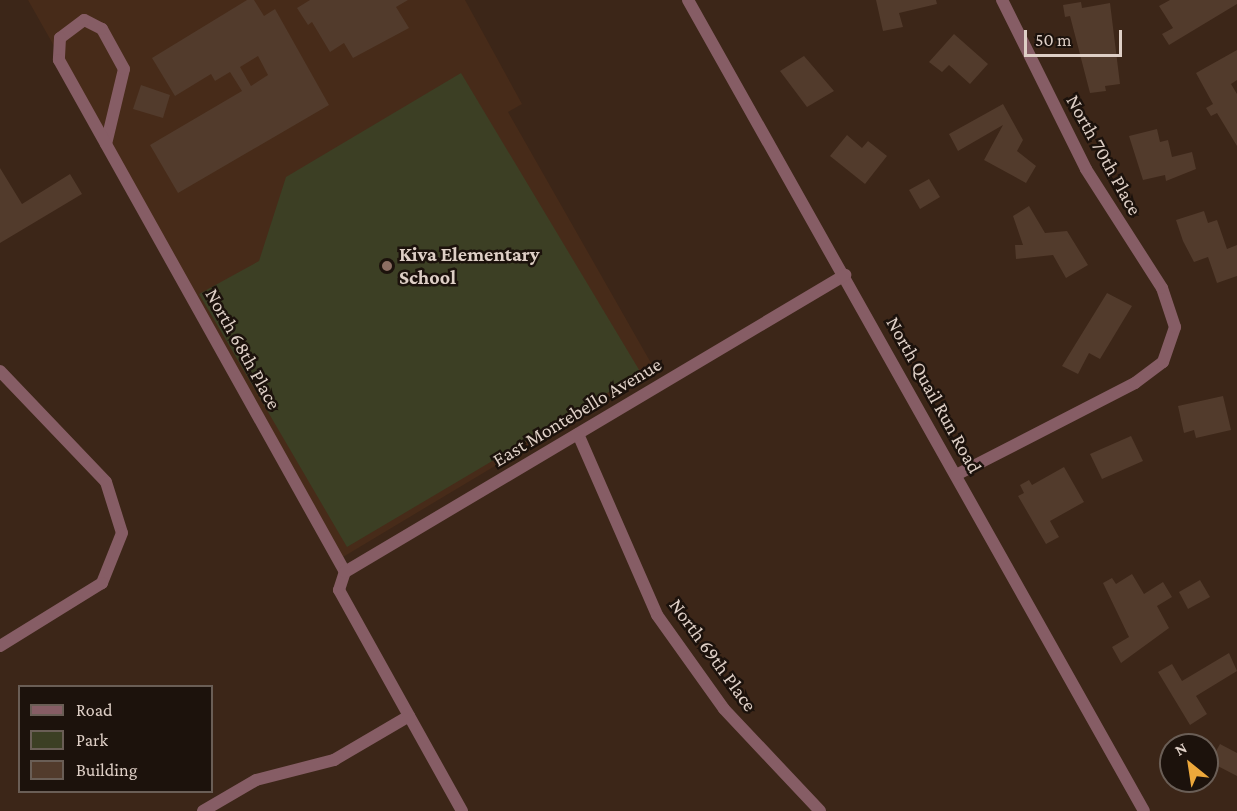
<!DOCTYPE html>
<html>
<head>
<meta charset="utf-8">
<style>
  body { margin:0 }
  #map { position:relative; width:1237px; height:811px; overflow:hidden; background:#3c2618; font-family:"Crimson Pro",serif }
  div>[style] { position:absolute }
  .built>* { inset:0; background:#472b19 }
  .green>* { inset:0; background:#3c3f24 }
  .building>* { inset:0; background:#523b2c }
  .street>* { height:12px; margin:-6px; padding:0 6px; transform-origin:6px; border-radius:6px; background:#865d65 }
  .dots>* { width:16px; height:16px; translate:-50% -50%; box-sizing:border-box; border:3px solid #1c120c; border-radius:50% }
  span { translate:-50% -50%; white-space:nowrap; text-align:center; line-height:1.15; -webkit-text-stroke:5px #1c120c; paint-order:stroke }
  .street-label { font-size:20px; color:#decfc6 }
  .poi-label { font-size:20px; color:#decfc6; font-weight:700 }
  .left { translate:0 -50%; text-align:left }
  .legend { position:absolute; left:18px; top:685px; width:195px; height:108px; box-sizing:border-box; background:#1c120c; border:2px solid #6a5e56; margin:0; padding:8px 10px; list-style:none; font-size:18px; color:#decfc6 }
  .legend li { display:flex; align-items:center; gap:12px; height:30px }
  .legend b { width:30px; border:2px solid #6a5e56 }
  .north { position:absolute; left:1159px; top:733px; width:60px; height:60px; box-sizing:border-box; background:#1c120c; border:2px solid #6a5e56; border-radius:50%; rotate:330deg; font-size:16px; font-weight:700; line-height:24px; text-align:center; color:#decfc6 }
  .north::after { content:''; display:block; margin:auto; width:21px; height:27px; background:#eda83b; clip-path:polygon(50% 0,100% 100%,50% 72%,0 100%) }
  .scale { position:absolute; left:1024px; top:30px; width:98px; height:27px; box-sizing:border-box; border:3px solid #decfc6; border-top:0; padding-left:8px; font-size:18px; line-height:21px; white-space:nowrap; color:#decfc6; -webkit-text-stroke:4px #1c120c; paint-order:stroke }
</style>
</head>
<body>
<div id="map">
  <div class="built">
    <div style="clip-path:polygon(28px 0,465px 0,522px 104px,508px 112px,655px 370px,343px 557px)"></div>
  </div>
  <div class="green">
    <div style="clip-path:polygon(461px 73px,641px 373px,347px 547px,199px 294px,259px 261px,286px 177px)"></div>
  </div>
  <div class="building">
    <div style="clip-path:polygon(evenodd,247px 0,254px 0,264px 16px,275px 9px,329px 105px,178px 193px,150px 145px,242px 91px,230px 72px,215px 81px,211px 74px,175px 96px,152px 58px,247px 0,258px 56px,268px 75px,251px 86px,240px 67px,258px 56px)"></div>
    <div style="clip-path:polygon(310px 0,408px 0,396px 7px,409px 28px,353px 58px,344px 43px,330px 52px,312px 22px,308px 25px,297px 8px)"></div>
    <div style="clip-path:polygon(876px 0,936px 0,937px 4px,899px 13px,903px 27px,883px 31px)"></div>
    <div style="clip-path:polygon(1170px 0,1237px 0,1237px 4px,1169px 45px,1162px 34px,1173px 28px,1159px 6px)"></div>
    <div style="clip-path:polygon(1081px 2px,1082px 8px,1110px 3px,1120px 84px,1105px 86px,1106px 91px,1090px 93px,1070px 16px,1065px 17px,1063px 5px)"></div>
    <div style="clip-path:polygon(954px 34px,988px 64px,970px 84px,949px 65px,942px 72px,929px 62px)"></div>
    <div style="clip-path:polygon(1237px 50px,1237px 80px,1231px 84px,1237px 94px,1237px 146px,1217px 113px,1211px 116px,1206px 108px,1213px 104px,1196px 73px)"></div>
    <div style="clip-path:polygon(804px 56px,834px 91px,807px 107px,780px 71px)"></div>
    <div style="clip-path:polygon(141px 85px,170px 95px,163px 118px,133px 109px)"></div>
    <div style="clip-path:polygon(1003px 104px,1023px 140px,1017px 151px,1036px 166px,1026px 183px,984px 160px,1003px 125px,958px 151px,949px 134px)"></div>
    <div style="clip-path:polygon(1157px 129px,1160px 142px,1168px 140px,1172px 157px,1192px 152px,1196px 169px,1166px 181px,1165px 175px,1143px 180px,1129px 136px)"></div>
    <div style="clip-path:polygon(847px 135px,862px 148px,868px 141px,887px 156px,865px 184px,830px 156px)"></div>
    <div style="clip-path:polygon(0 168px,22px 204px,70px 174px,82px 194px,0 243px)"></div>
    <div style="clip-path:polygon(929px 179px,940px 197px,920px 209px,909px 190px)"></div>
    <div style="clip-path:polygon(1029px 206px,1045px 233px,1067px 231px,1088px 265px,1066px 278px,1053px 255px,1016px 259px,1015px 245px,1023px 245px,1013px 216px)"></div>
    <div style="clip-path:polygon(1204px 211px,1208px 223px,1217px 220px,1227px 249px,1237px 245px,1237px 276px,1217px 283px,1208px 257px,1194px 262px,1183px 241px,1176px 220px)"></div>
    <div style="clip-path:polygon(1107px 293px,1132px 306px,1100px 359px,1089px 353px,1078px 374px,1062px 366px)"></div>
    <div style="clip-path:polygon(1223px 396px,1231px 430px,1196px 438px,1194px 430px,1184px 433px,1178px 406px)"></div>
    <div style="clip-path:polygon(1131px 436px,1143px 461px,1102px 479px,1090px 454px)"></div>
    <div style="clip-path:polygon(1064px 467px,1084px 502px,1050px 521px,1059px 537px,1046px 544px,1018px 496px,1024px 493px,1020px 485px,1029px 480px,1032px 485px)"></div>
    <div style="clip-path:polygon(1132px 574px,1144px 594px,1163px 582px,1172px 597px,1157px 606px,1169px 628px,1121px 663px,1112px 647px,1129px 637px,1103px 583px,1112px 578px,1116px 584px)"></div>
    <div style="clip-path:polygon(1200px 580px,1210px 597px,1188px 609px,1179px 592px)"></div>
    <div style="clip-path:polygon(1229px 653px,1237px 671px,1196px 696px,1207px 714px,1190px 725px,1158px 672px,1172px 664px,1182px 681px)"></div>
    <div style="clip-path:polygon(1220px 744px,1237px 753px,1237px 776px,1210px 762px)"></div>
  </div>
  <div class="street">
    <div style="left:688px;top:0;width:930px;rotate:60.65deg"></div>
    <div style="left:106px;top:144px;width:77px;rotate:-76.5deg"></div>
    <div style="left:124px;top:69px;width:46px;rotate:-118.8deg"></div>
    <div style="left:102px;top:29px;width:20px;rotate:-153deg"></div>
    <div style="left:84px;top:20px;width:30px;rotate:143deg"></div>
    <div style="left:60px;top:38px;width:22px;rotate:93deg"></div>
    <div style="left:59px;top:60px;width:586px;rotate:60.81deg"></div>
    <div style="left:0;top:371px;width:153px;rotate:46.3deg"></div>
    <div style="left:106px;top:482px;width:53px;rotate:72.6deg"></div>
    <div style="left:122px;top:533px;width:54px;rotate:111.8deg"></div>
    <div style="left:102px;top:583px;width:120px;rotate:148.3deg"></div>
    <div style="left:578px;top:434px;width:197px;rotate:66.4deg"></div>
    <div style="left:657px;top:615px;width:115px;rotate:54.5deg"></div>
    <div style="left:724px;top:709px;width:140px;rotate:46.7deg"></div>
    <div style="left:956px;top:475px;width:201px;rotate:-27.2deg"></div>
    <div style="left:1135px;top:383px;width:35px;rotate:-37deg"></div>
    <div style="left:1163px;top:362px;width:37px;rotate:-71deg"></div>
    <div style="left:1175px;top:327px;width:41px;rotate:-108.4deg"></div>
    <div style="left:1162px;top:288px;width:141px;rotate:-122.6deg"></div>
    <div style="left:1086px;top:169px;width:189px;rotate:-116.4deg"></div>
    <div style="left:203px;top:811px;width:61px;rotate:-30.3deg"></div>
    <div style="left:256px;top:780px;width:81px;rotate:-14.4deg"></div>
    <div style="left:334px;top:760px;width:87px;rotate:-30.4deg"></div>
    <div style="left:462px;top:811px;width:253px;rotate:-119.1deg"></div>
    <div style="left:339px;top:590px;width:19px;rotate:-72deg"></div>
    <div style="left:345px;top:572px;width:582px;rotate:-30.71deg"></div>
  </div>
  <div class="dots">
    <div style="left:387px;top:266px;background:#8d6e63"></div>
  </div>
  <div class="street-label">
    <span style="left:1104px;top:155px;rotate:61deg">North 70th Place</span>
    <span style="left:243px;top:349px;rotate:61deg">North 68th Place</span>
    <span style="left:934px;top:395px;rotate:61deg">North Quail Run Road</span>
    <span style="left:577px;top:412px;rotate:-31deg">East Montebello Avenue</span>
    <span style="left:713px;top:655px;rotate:54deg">North 69th Place</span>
  </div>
  <div class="poi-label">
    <span class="left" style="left:399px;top:266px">Kiva Elementary<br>School</span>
  </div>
  <ul class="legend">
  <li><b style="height:8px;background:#865d65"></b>Road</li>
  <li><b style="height:16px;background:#3c3f24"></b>Park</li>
  <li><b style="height:16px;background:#523b2c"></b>Building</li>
  </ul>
  <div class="north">N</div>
  <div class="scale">50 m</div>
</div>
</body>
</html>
